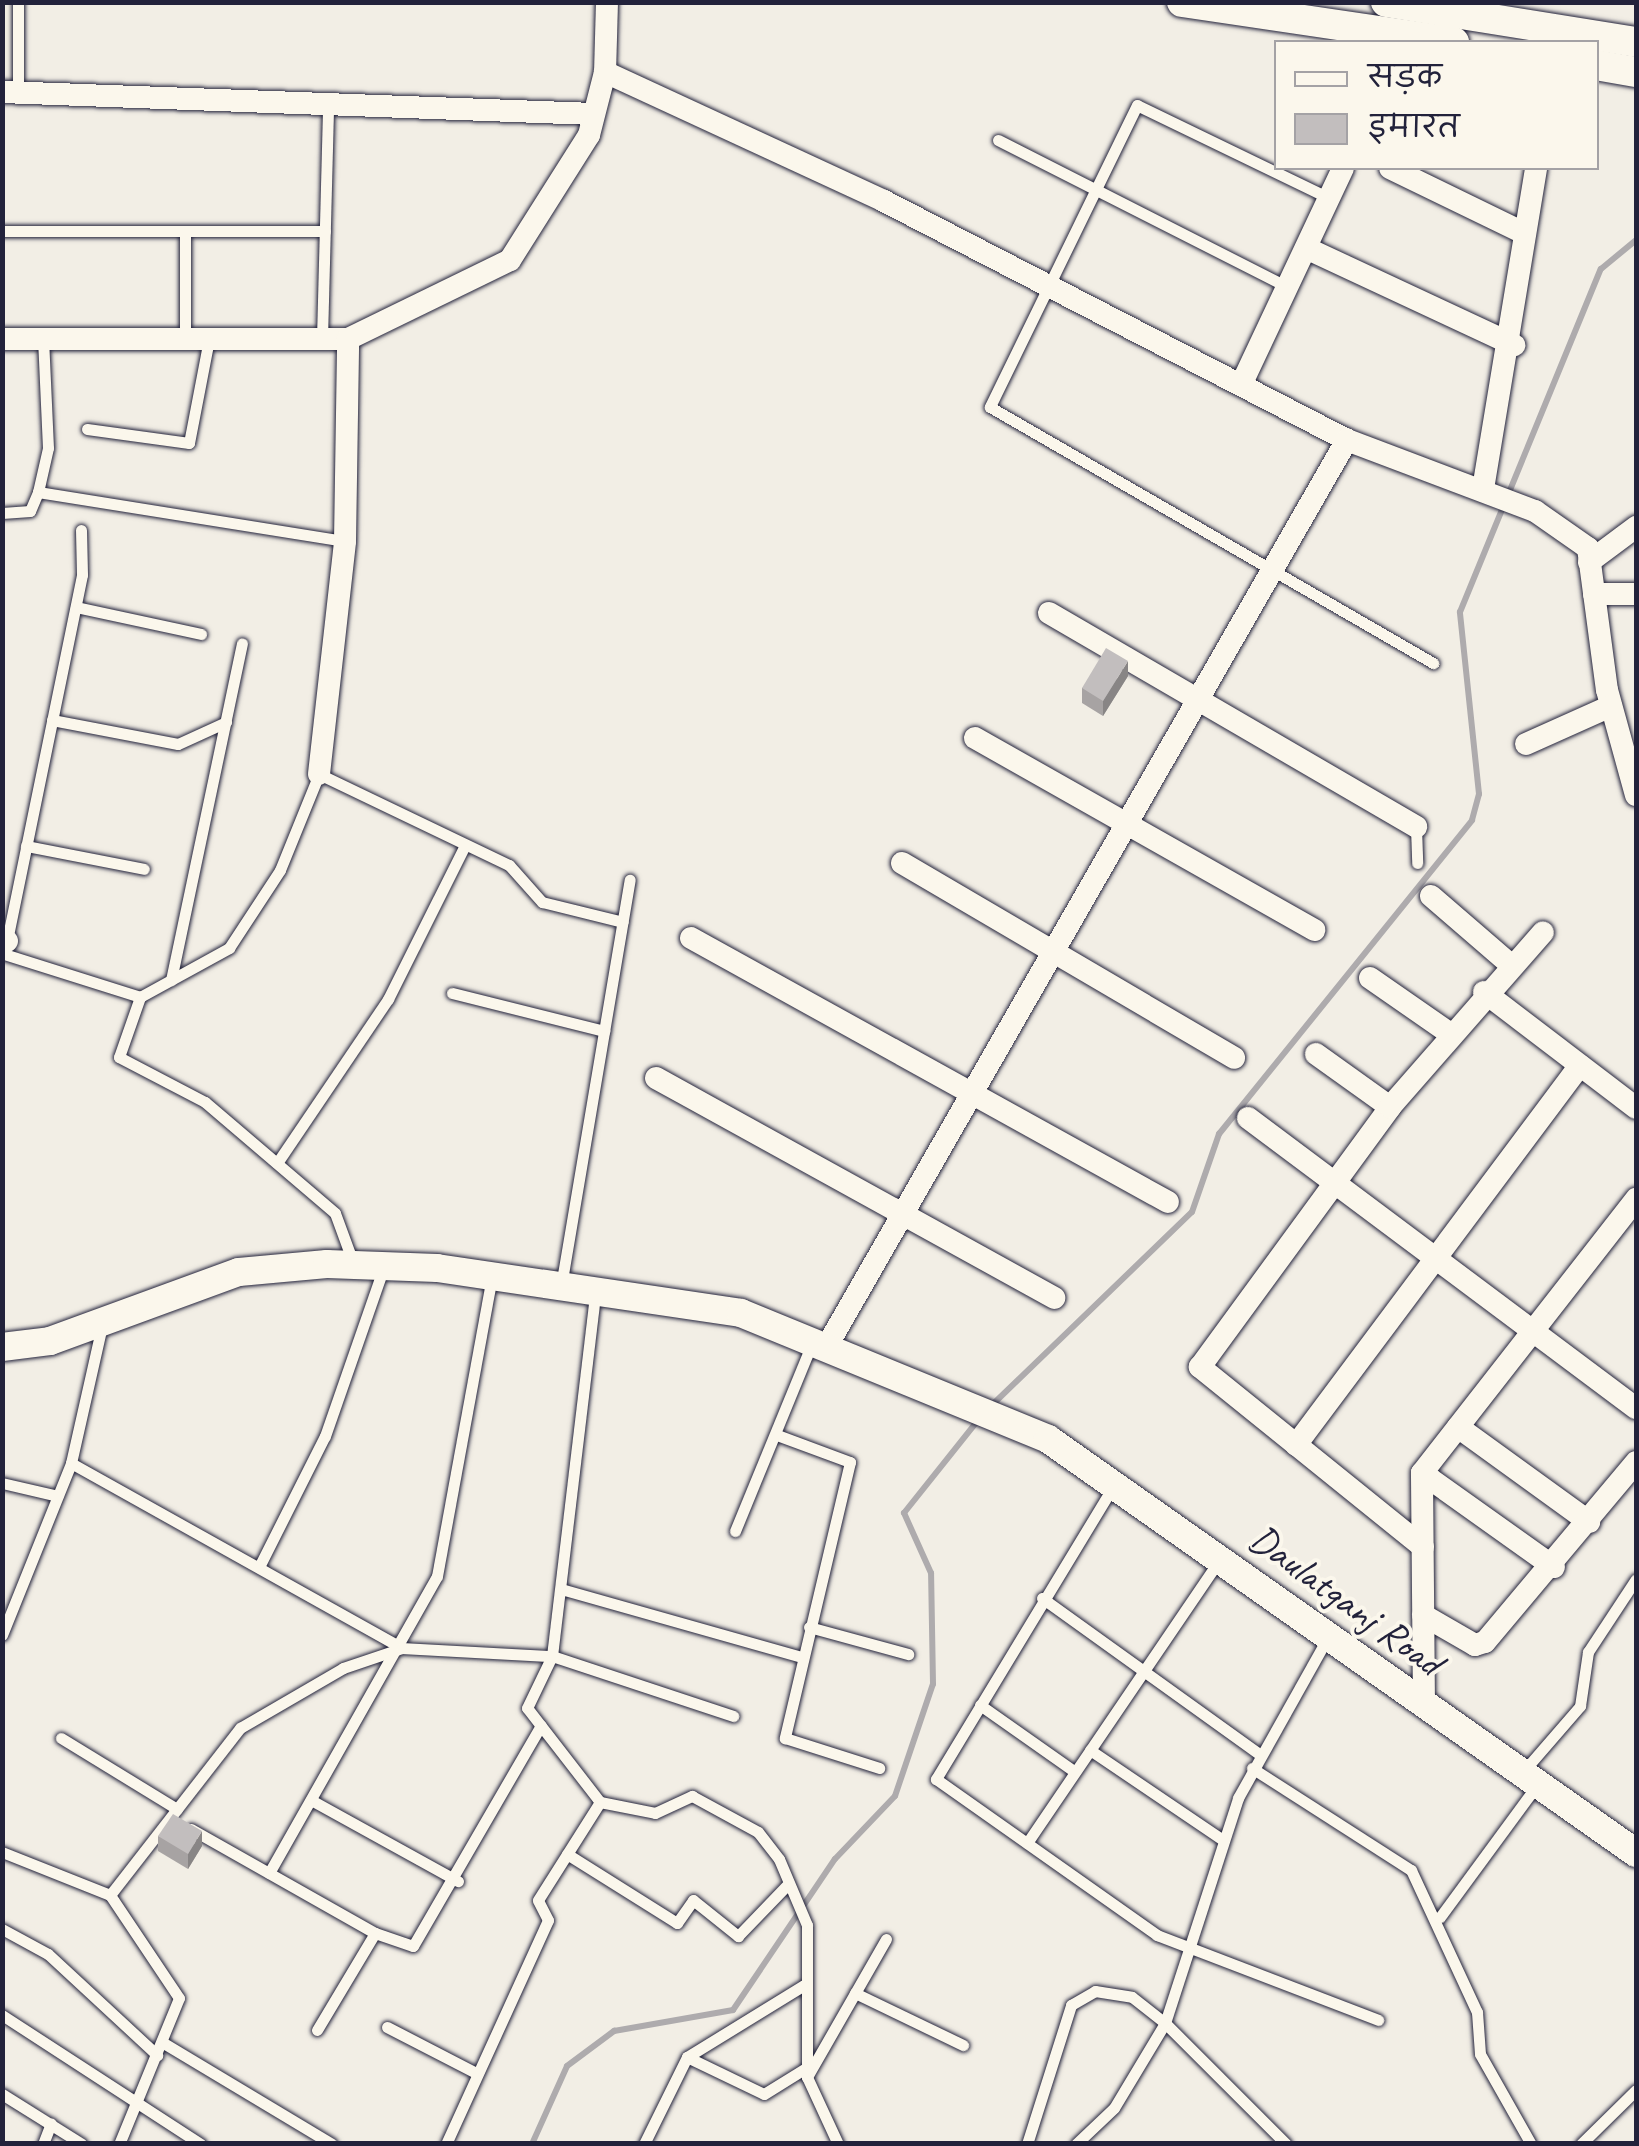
<!DOCTYPE html>
<html>
<head>
<meta charset="utf-8">
<style>
  body { margin:0 }
  #map { position:relative; width:1639px; height:2146px; overflow:hidden; background:#f2eee5; font-family:Caveat,"Playpen Sans Deva",sans-serif }
  div>[style] { position:absolute }
  .stream>* { height:6px; margin:-3px; padding:0 3px; transform-origin:3px; border-radius:3px; background:#aeabad }
  .roads { filter:drop-shadow(0 0 2px #22223b) drop-shadow(0 0 2px #22223b) }
  .service>* { height:11px; margin:-5.5px; padding:0 5.5px; transform-origin:5.5px; border-radius:5.5px; background:#fbf7ec }
  .minor>* { height:22px; margin:-11px; padding:0 11px; transform-origin:11px; border-radius:11px; background:#fbf7ec }
  .tertiary>* { height:28px; margin:-14px; padding:0 14px; transform-origin:14px; border-radius:14px; background:#fbf7ec }
  .secondary>* { height:30px; margin:-15px; padding:0 15px; transform-origin:15px; border-radius:15px; background:#fbf7ec }
  .wall>* { inset:0; background:#a7a3a3 }
  .shaded-wall>* { inset:0; background:#888585 }
  .building>* { inset:0; background:#c2bebe }
  span { translate:-50% -50%; white-space:nowrap; text-align:center; line-height:1.15; -webkit-text-stroke:8px #fbf7ec; paint-order:stroke }
  .street-label { font-size:40px; color:#22223b }
  .frame { position:absolute; inset:0; border:5px solid #22223b; pointer-events:none }
  .legend { position:absolute; left:1274px; top:40px; width:325px; height:130px; box-sizing:border-box; background:#fbf7ec; border:2px solid #a4a2a5; margin:0; padding:12px 18px; list-style:none; font-size:30px; color:#22223b }
  .legend li { display:flex; align-items:center; gap:20px; height:50px }
  .legend b { width:50px; border:2px solid #a4a2a5 }
</style>
</head>
<body>
<div id="map">
  <div class="stream">
    <div style="left:991px;top:1406px;width:279px;rotate:-44deg"></div>
    <div style="left:1192px;top:1212px;width:83px;rotate:-70.9deg"></div>
    <div style="left:1219px;top:1134px;width:403px;rotate:-51.1deg"></div>
    <div style="left:1472px;top:820px;width:27px;rotate:-75deg"></div>
    <div style="left:1479px;top:794px;width:183px;rotate:-96deg"></div>
    <div style="left:1460px;top:612px;width:371px;rotate:-67.7deg"></div>
    <div style="left:1601px;top:269px;width:45px;rotate:-39.6deg"></div>
    <div style="left:532px;top:2144px;width:85px;rotate:-65.8deg"></div>
    <div style="left:567px;top:2066px;width:59px;rotate:-36.7deg"></div>
    <div style="left:614px;top:2031px;width:121px;rotate:-10deg"></div>
    <div style="left:733px;top:2010px;width:182px;rotate:-56deg"></div>
    <div style="left:835px;top:1859px;width:87px;rotate:-46.4deg"></div>
    <div style="left:895px;top:1796px;width:118px;rotate:-71.3deg"></div>
    <div style="left:933px;top:1684px;width:111px;rotate:-91deg"></div>
    <div style="left:931px;top:1573px;width:66px;rotate:-114.2deg"></div>
    <div style="left:904px;top:1513px;width:120px;rotate:-51.4deg"></div>
  </div>
  <div class="roads">
    <div class="service">
      <div style="left:18px;top:2px;width:90px;rotate:90deg"></div>
      <div style="left:998px;top:140px;width:325px;rotate:26.9deg"></div>
      <div style="left:1329px;top:198px;width:213px;rotate:-154.2deg"></div>
      <div style="left:1137px;top:105px;width:336px;rotate:116deg"></div>
      <div style="left:990px;top:407px;width:512px;rotate:30.02deg"></div>
      <div style="left:2px;top:231px;width:323px"></div>
      <div style="left:185px;top:231px;width:108px;rotate:90deg"></div>
      <div style="left:322px;top:339px;width:235px;rotate:-88.5deg"></div>
      <div style="left:87px;top:429px;width:103px;rotate:7.8deg"></div>
      <div style="left:189px;top:443px;width:106px;rotate:-79.1deg"></div>
      <div style="left:38px;top:492px;width:311px;rotate:9.1deg"></div>
      <div style="left:2px;top:513px;width:28px;rotate:-4deg"></div>
      <div style="left:30px;top:511px;width:21px;rotate:-67deg"></div>
      <div style="left:38px;top:492px;width:45px;rotate:-77.2deg"></div>
      <div style="left:48px;top:448px;width:109px;rotate:-92.6deg"></div>
      <div style="left:81px;top:530px;width:45px;rotate:88.7deg"></div>
      <div style="left:82px;top:575px;width:387px;rotate:101.6deg"></div>
      <div style="left:4px;top:954px;width:143px;rotate:17.5deg"></div>
      <div style="left:76px;top:607px;width:128px;rotate:12.2deg"></div>
      <div style="left:52px;top:720px;width:128px;rotate:10.8deg"></div>
      <div style="left:178px;top:744px;width:53px;rotate:-24.6deg"></div>
      <div style="left:1416px;top:827px;width:36px;rotate:88deg"></div>
      <div style="left:26px;top:846px;width:120px;rotate:11deg"></div>
      <div style="left:171px;top:980px;width:344px;rotate:-78.1deg"></div>
      <div style="left:452px;top:993px;width:157px;rotate:14deg"></div>
      <div style="left:277px;top:1163px;width:198px;rotate:-55.9deg"></div>
      <div style="left:388px;top:999px;width:172px;rotate:-63.4deg"></div>
      <div style="left:354px;top:1265px;width:55px;rotate:-110.1deg"></div>
      <div style="left:335px;top:1213px;width:171px;rotate:-139.5deg"></div>
      <div style="left:205px;top:1102px;width:97px;rotate:-152.4deg"></div>
      <div style="left:119px;top:1057px;width:64px;rotate:-70.7deg"></div>
      <div style="left:140px;top:997px;width:102px;rotate:-28.8deg"></div>
      <div style="left:229px;top:948px;width:93px;rotate:-56.8deg"></div>
      <div style="left:280px;top:870px;width:104px;rotate:-67.9deg"></div>
      <div style="left:319px;top:774px;width:211px;rotate:25.6deg"></div>
      <div style="left:509px;top:865px;width:50px;rotate:48.3deg"></div>
      <div style="left:542px;top:902px;width:83px;rotate:13.9deg"></div>
      <div style="left:561px;top:1286px;width:412px;rotate:-80.4deg"></div>
      <div style="left:777px;top:1435px;width:78px;rotate:20.3deg"></div>
      <div style="left:850px;top:1462px;width:284px;rotate:103.3deg"></div>
      <div style="left:785px;top:1738px;width:99px;rotate:17.7deg"></div>
      <div style="left:71px;top:1463px;width:379px;rotate:29.2deg"></div>
      <div style="left:2px;top:1483px;width:57px;rotate:13.1deg"></div>
      <div style="left:1114px;top:1485px;width:344px;rotate:121.2deg"></div>
      <div style="left:936px;top:1779px;width:271px;rotate:35.2deg"></div>
      <div style="left:1157px;top:1935px;width:237px;rotate:21deg"></div>
      <div style="left:735px;top:1531px;width:205px;rotate:-67.7deg"></div>
      <div style="left:260px;top:1565px;width:144px;rotate:-63.3deg"></div>
      <div style="left:325px;top:1436px;width:177px;rotate:-70.8deg"></div>
      <div style="left:561px;top:1589px;width:250px;rotate:15.8deg"></div>
      <div style="left:1042px;top:1598px;width:267px;rotate:35.7deg"></div>
      <div style="left:809px;top:1627px;width:103px;rotate:15.3deg"></div>
      <div style="left:2px;top:1635px;width:185px;rotate:-68.1deg"></div>
      <div style="left:71px;top:1463px;width:141px;rotate:-77.3deg"></div>
      <div style="left:980px;top:1705px;width:116px;rotate:35.2deg"></div>
      <div style="left:61px;top:1738px;width:136px;rotate:31.5deg"></div>
      <div style="left:1090px;top:1750px;width:161px;rotate:34.1deg"></div>
      <div style="left:1252px;top:1768px;width:189px;rotate:32.7deg"></div>
      <div style="left:1411px;top:1870px;width:157px;rotate:65.1deg"></div>
      <div style="left:1477px;top:2012px;width:42px;rotate:85.9deg"></div>
      <div style="left:1480px;top:2054px;width:103px;rotate:60.5deg"></div>
      <div style="left:1522px;top:1773px;width:89px;rotate:-49.1deg"></div>
      <div style="left:1580px;top:1706px;width:55px;rotate:-81.6deg"></div>
      <div style="left:1588px;top:1652px;width:87px;rotate:-56.7deg"></div>
      <div style="left:311px;top:1800px;width:168px;rotate:28.9deg"></div>
      <div style="left:600px;top:1802px;width:56px;rotate:11.3deg"></div>
      <div style="left:655px;top:1813px;width:41px;rotate:-24.7deg"></div>
      <div style="left:692px;top:1796px;width:75px;rotate:28.6deg"></div>
      <div style="left:758px;top:1832px;width:34px;rotate:52deg"></div>
      <div style="left:779px;top:1859px;width:72px;rotate:67deg"></div>
      <div style="left:807px;top:1925px;width:152px;rotate:90deg"></div>
      <div style="left:807px;top:2077px;width:74px;rotate:65.2deg"></div>
      <div style="left:191px;top:1829px;width:211px;rotate:29.5deg"></div>
      <div style="left:375px;top:1933px;width:113px;rotate:120.9deg"></div>
      <div style="left:1027px;top:1843px;width:340px;rotate:-55.8deg"></div>
      <div style="left:2px;top:1852px;width:116px;rotate:21.7deg"></div>
      <div style="left:110px;top:1895px;width:124px;rotate:56.2deg"></div>
      <div style="left:179px;top:1998px;width:158px;rotate:112.3deg"></div>
      <div style="left:567px;top:1854px;width:130px;rotate:32.1deg"></div>
      <div style="left:677px;top:1923px;width:28px;rotate:-55deg"></div>
      <div style="left:693px;top:1900px;width:58px;rotate:38.7deg"></div>
      <div style="left:738px;top:1936px;width:71px;rotate:-46.1deg"></div>
      <div style="left:269px;top:1873px;width:341px;rotate:-60.5deg"></div>
      <div style="left:437px;top:1576px;width:305px;rotate:-79.6deg"></div>
      <div style="left:110px;top:1895px;width:212px;rotate:-52.1deg"></div>
      <div style="left:240px;top:1728px;width:119px;rotate:-30.2deg"></div>
      <div style="left:343px;top:1668px;width:62px;rotate:-18.7deg"></div>
      <div style="left:402px;top:1648px;width:150px;rotate:3.1deg"></div>
      <div style="left:552px;top:1656px;width:191px;rotate:18.3deg"></div>
      <div style="left:1440px;top:1917px;width:164px;rotate:-53.7deg"></div>
      <div style="left:2px;top:1929px;width:52px;rotate:28.5deg"></div>
      <div style="left:48px;top:1954px;width:149px;rotate:42.8deg"></div>
      <div style="left:375px;top:1933px;width:40px;rotate:18.9deg"></div>
      <div style="left:413px;top:1946px;width:255px;rotate:-59.9deg"></div>
      <div style="left:855px;top:1993px;width:120px;rotate:25.7deg"></div>
      <div style="left:2px;top:2015px;width:237px;rotate:33deg"></div>
      <div style="left:387px;top:2027px;width:100px;rotate:27.3deg"></div>
      <div style="left:162px;top:2042px;width:198px;rotate:31deg"></div>
      <div style="left:687px;top:2057px;width:85px;rotate:25.7deg"></div>
      <div style="left:764px;top:2094px;width:49px;rotate:-31.8deg"></div>
      <div style="left:807px;top:2077px;width:159px;rotate:-60.2deg"></div>
      <div style="left:2px;top:2094px;width:94px;rotate:32deg"></div>
      <div style="left:43px;top:2144px;width:22px;rotate:-69deg"></div>
      <div style="left:446px;top:2144px;width:246px;rotate:-65.5deg"></div>
      <div style="left:548px;top:1920px;width:22px;rotate:-117deg"></div>
      <div style="left:538px;top:1900px;width:116px;rotate:-57.7deg"></div>
      <div style="left:600px;top:1802px;width:119px;rotate:-127.8deg"></div>
      <div style="left:527px;top:1708px;width:58px;rotate:-64.3deg"></div>
      <div style="left:552px;top:1656px;width:366px;rotate:-83.2deg"></div>
      <div style="left:644px;top:2144px;width:97px;rotate:-63.7deg"></div>
      <div style="left:687px;top:2057px;width:137px;rotate:-31.6deg"></div>
      <div style="left:1027px;top:2144px;width:146px;rotate:-72.4deg"></div>
      <div style="left:1071px;top:2005px;width:28px;rotate:-30deg"></div>
      <div style="left:1095px;top:1991px;width:37px;rotate:9deg"></div>
      <div style="left:1132px;top:1997px;width:42px;rotate:38.2deg"></div>
      <div style="left:1165px;top:2023px;width:171px;rotate:45deg"></div>
      <div style="left:1076px;top:2144px;width:52px;rotate:-43.5deg"></div>
      <div style="left:1114px;top:2108px;width:99px;rotate:-59deg"></div>
      <div style="left:1165px;top:2023px;width:237px;rotate:-72deg"></div>
      <div style="left:1238px;top:1798px;width:182px;rotate:-60.8deg"></div>
      <div style="left:1581px;top:2144px;width:77px;rotate:-44.5deg"></div>
    </div>
    <div class="minor">
      <div style="left:607px;top:2px;width:70px;rotate:91.6deg"></div>
      <div style="left:605px;top:72px;width:307px;rotate:24.8deg"></div>
      <div style="left:884px;top:201px;width:521px;rotate:27.3deg"></div>
      <div style="left:1347px;top:440px;width:201px;rotate:20.7deg"></div>
      <div style="left:1535px;top:511px;width:65px;rotate:34.9deg"></div>
      <div style="left:1588px;top:548px;width:143px;rotate:82.4deg"></div>
      <div style="left:1607px;top:690px;width:109px;rotate:74.6deg"></div>
      <div style="left:2px;top:92px;width:592px;rotate:2.13deg"></div>
      <div style="left:1390px;top:168px;width:149px;rotate:25.9deg"></div>
      <div style="left:1306px;top:248px;width:230px;rotate:25deg"></div>
      <div style="left:2px;top:339px;width:346px"></div>
      <div style="left:348px;top:339px;width:180px;rotate:-26deg"></div>
      <div style="left:510px;top:260px;width:148px;rotate:-57.7deg"></div>
      <div style="left:589px;top:135px;width:65px;rotate:-75.7deg"></div>
      <div style="left:1241px;top:385px;width:240px;rotate:-64.8deg"></div>
      <div style="left:1483px;top:489px;width:325px;rotate:-80.6deg"></div>
      <div style="left:1589px;top:562px;width:59px;rotate:-36.7deg"></div>
      <div style="left:1594px;top:594px;width:42px"></div>
      <div style="left:1049px;top:613px;width:425px;rotate:30.2deg"></div>
      <div style="left:975px;top:738px;width:390px;rotate:29.5deg"></div>
      <div style="left:1526px;top:744px;width:93px;rotate:-24.1deg"></div>
      <div style="left:319px;top:774px;width:234px;rotate:-83.6deg"></div>
      <div style="left:345px;top:541px;width:202px;rotate:-89.1deg"></div>
      <div style="left:902px;top:863px;width:385px;rotate:30.4deg"></div>
      <div style="left:1431px;top:896px;width:106px;rotate:40.8deg"></div>
      <div style="left:691px;top:938px;width:545px;rotate:28.96deg"></div>
      <div style="left:2px;top:941px;width:5px"></div>
      <div style="left:1370px;top:978px;width:96px;rotate:34.8deg"></div>
      <div style="left:1484px;top:992px;width:191px;rotate:37.3deg"></div>
      <div style="left:1316px;top:1054px;width:91px;rotate:35.6deg"></div>
      <div style="left:656px;top:1078px;width:455px;rotate:28.9deg"></div>
      <div style="left:1248px;top:1118px;width:484px;rotate:36.8deg"></div>
      <div style="left:827px;top:1346px;width:1045px;rotate:-60.15deg"></div>
      <div style="left:1458px;top:1427px;width:162px;rotate:35.9deg"></div>
      <div style="left:1296px;top:1445px;width:474px;rotate:-53.2deg"></div>
      <div style="left:1422px;top:1473px;width:162px;rotate:35.5deg"></div>
      <div style="left:1423px;top:1547px;width:287px;rotate:-141.1deg"></div>
      <div style="left:1200px;top:1367px;width:322px;rotate:-53.8deg"></div>
      <div style="left:1390px;top:1107px;width:232px;rotate:-48.8deg"></div>
      <div style="left:1423px;top:1615px;width:60px;rotate:30deg"></div>
      <div style="left:1475px;top:1645px;width:10px;rotate:-17deg"></div>
      <div style="left:1485px;top:1642px;width:235px;rotate:-50deg"></div>
      <div style="left:1424px;top:1706px;width:233px;rotate:-90.5deg"></div>
      <div style="left:1422px;top:1473px;width:348px;rotate:-52deg"></div>
    </div>
    <div class="tertiary">
      <div style="left:2px;top:1347px;width:48px;rotate:-7.1deg"></div>
      <div style="left:50px;top:1341px;width:201px;rotate:-20.1deg"></div>
      <div style="left:239px;top:1272px;width:88px;rotate:-5.2deg"></div>
      <div style="left:327px;top:1264px;width:110px;rotate:2.1deg"></div>
      <div style="left:437px;top:1268px;width:307px;rotate:8.4deg"></div>
      <div style="left:741px;top:1313px;width:332px;rotate:22.3deg"></div>
      <div style="left:1048px;top:1439px;width:719px;rotate:35.15deg"></div>
    </div>
    <div class="secondary">
      <div style="left:1182px;top:2px;width:275px;rotate:8.4deg"></div>
      <div style="left:1386px;top:2px;width:253px;rotate:9.1deg"></div>
      <div style="left:1596px;top:65px;width:41px;rotate:9.9deg"></div>
    </div>
  </div>
  <div class="wall">
    <div style="clip-path:polygon(1128px 676px,1103px 716px,1082px 703px,1082px 688px)"></div>
    <div style="clip-path:polygon(158px 1836px,202px 1846px,188px 1869px,158px 1851px)"></div>
  </div>
  <div class="shaded-wall">
    <div style="clip-path:polygon(1128px 661px,1128px 676px,1103px 716px,1103px 701px)"></div>
    <div style="clip-path:polygon(202px 1831px,202px 1846px,188px 1869px,188px 1854px)"></div>
  </div>
  <div class="building">
    <div style="clip-path:polygon(1106px 648px,1128px 661px,1103px 701px,1082px 688px)"></div>
    <div style="clip-path:polygon(173px 1814px,202px 1831px,188px 1854px,158px 1836px)"></div>
  </div>
  <div class="street-label">
    <span style="left:1346px;top:1600px;rotate:36deg">Daulatganj Road</span>
  </div>
  <div class="frame"></div>
  <ul class="legend">
  <li><b style="height:12px;background:#fbf7ec"></b>सड़क</li>
  <li><b style="height:28px;background:#c2bebe"></b>इमारत</li>
  </ul>
</div>
</body>
</html>
